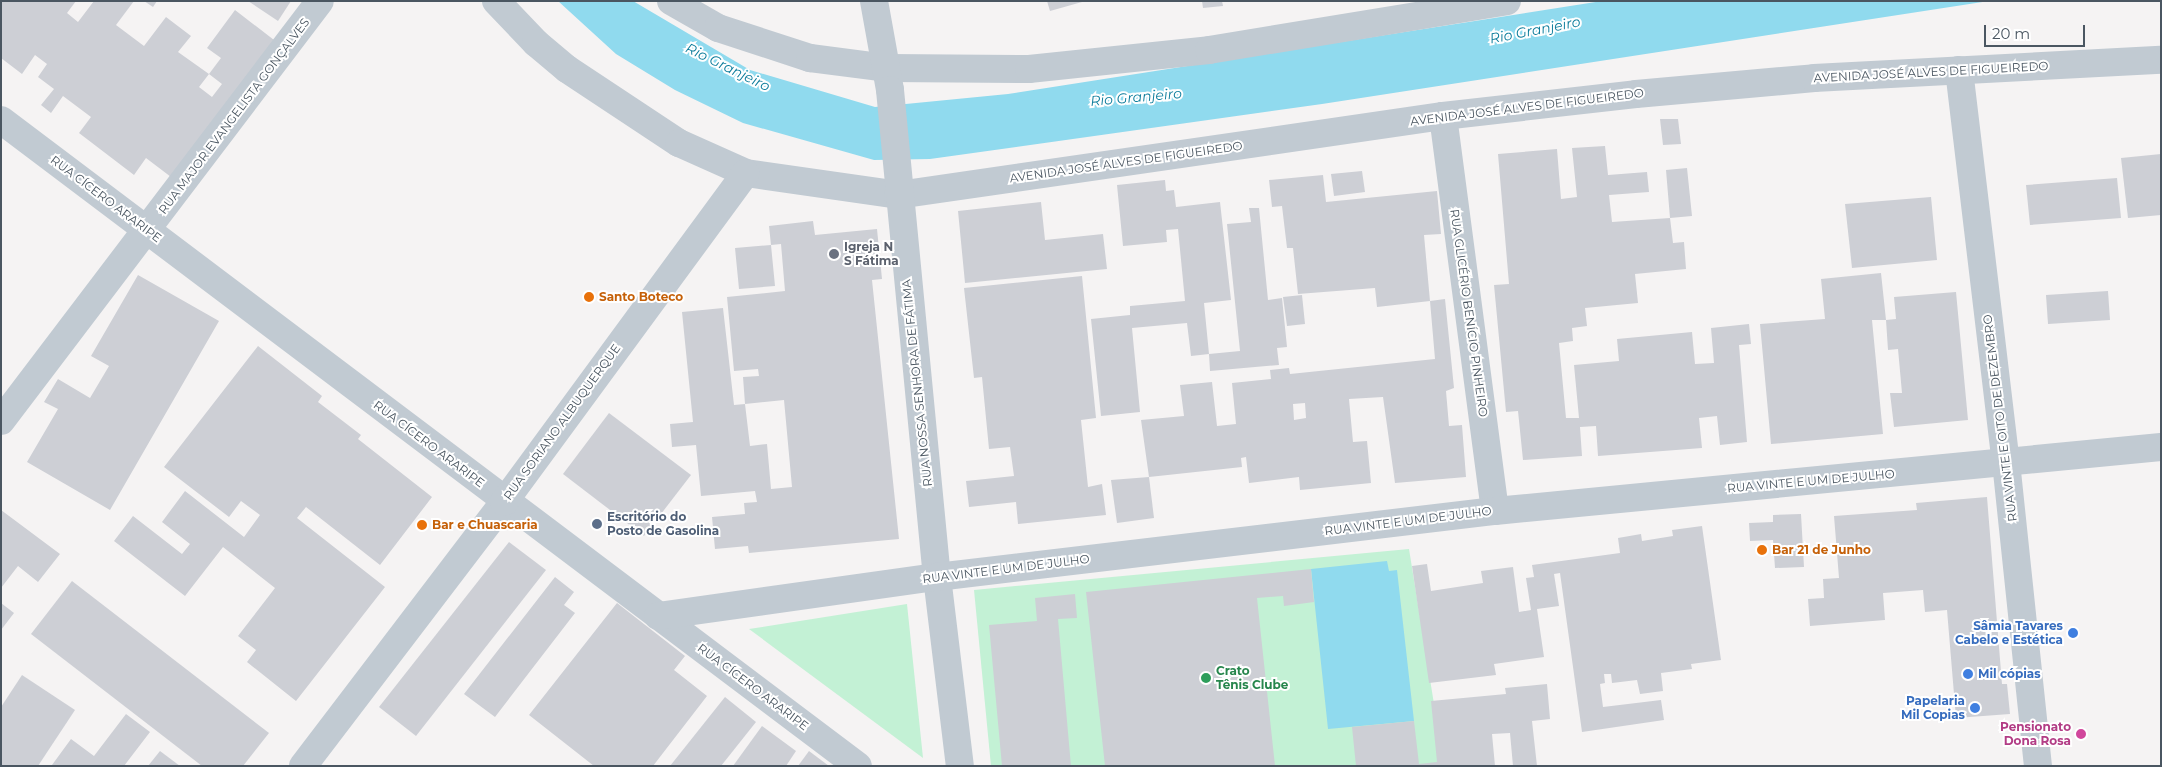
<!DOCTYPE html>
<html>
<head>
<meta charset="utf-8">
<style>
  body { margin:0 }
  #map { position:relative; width:2162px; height:767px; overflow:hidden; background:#f5f3f3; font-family:Montserrat,sans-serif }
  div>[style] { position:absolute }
  .green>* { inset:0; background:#c3f1d5 }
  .water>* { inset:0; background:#90daee }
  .building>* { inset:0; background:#cdcfd5 }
  .street>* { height:28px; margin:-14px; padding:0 14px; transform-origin:14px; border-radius:14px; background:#c1cad2 }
  .dots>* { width:14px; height:14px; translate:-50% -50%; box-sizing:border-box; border:2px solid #fff; border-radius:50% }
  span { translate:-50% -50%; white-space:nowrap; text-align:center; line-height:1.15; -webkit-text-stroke:4px #fff; paint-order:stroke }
  .street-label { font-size:12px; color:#4a5661 }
  .worship-label { font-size:12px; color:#5b616d; font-weight:700 }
  .left { translate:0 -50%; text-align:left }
  .food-label { font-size:12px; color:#c56008; font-weight:700 }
  .service-label { font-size:12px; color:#4e5e75; font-weight:700 }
  .shop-label { font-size:12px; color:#366cbe; font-weight:700 }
  .right { translate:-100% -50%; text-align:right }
  .leisure-label { font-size:12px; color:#27864d; font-weight:700 }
  .hotel-label { font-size:12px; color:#b23c85; font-weight:700 }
  .water-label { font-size:14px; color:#0c7c9b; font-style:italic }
  .frame { position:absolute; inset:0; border:2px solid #4a5661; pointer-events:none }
  .scale { position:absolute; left:1984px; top:25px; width:101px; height:22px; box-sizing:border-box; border:2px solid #4a5661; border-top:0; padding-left:6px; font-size:15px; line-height:18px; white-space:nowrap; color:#4a5661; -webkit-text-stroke:4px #fff; paint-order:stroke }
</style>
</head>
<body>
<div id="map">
  <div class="green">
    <div style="clip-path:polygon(1409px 549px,1444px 766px,991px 766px,974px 590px)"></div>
    <div style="clip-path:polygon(907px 604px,923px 758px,749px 629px)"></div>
  </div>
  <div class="water">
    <div style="clip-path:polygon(558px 1px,633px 1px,750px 70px,875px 107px,1008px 94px,1602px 1px,1989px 1px,1322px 104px,930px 159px,874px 160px,743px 123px,675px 90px,616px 54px)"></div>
    <div style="clip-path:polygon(1387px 561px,1389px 571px,1397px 570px,1414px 721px,1328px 729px,1311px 569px)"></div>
  </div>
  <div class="building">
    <div style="clip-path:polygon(1px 1px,76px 1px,67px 13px,78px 22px,94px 1px,134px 1px,116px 25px,144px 46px,166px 17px,191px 36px,178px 52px,209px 74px,199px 87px,212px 97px,222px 84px,209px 74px,221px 58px,207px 48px,235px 10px,274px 40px,171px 177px,146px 158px,134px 175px,79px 133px,91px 117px,63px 96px,51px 113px,41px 105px,54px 89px,38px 77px,47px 64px,35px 55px,22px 74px,1px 58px)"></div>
    <div style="clip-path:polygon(144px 1px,157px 1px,153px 7px)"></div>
    <div style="clip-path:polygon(248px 1px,291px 1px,278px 21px)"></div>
    <div style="clip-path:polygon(1047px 1px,1082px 1px,1082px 2px,1050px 11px)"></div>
    <div style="clip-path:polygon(1202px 1px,1222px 1px,1223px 6px,1203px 8px)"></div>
    <div style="clip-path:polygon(1660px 119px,1678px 119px,1681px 144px,1663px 145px)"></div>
    <div style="clip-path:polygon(1605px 146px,1608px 175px,1647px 172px,1649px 192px,1609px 195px,1612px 222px,1670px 218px,1666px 170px,1687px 168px,1692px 216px,1670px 218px,1673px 243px,1684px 242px,1686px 269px,1635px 274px,1638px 303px,1585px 308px,1587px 326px,1572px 328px,1573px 341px,1559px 343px,1566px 418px,1579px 418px,1574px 365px,1619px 361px,1617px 339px,1692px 332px,1695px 364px,1714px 363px,1711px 328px,1749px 324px,1751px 344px,1739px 345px,1747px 442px,1720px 445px,1717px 416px,1699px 418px,1702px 448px,1598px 456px,1596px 426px,1580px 427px,1582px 456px,1523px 460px,1518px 411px,1506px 412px,1494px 285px,1509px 284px,1498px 154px,1557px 149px,1561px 199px,1577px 197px,1572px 148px)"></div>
    <div style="clip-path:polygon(2161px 154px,2161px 215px,2128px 218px,2121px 158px)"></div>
    <div style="clip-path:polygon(1362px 171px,1365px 192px,1334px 196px,1331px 174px)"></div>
    <div style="clip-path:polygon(1323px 175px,1326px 202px,1437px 191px,1441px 234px,1424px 235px,1430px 301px,1377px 307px,1375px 288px,1298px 294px,1293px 248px,1287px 248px,1282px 206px,1272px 207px,1269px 180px)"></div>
    <div style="clip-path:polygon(2117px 178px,2121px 218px,2030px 225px,2026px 185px)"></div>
    <div style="clip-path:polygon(1165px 180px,1166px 191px,1174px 190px,1176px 207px,1220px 202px,1231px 300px,1204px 303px,1209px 354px,1191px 356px,1187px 323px,1132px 328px,1140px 412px,1101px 416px,1091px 319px,1130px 315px,1130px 306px,1185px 301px,1178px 229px,1166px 230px,1167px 242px,1123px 246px,1117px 185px)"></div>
    <div style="clip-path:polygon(1931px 197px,1937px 260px,1852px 268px,1845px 204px)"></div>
    <div style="clip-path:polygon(1041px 202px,1045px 240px,1103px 234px,1107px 269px,965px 283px,958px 211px)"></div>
    <div style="clip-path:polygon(1249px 208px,1259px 208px,1268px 300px,1282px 298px,1287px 347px,1277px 348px,1279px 365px,1210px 371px,1209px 354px,1240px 351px,1227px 224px,1251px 222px)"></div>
    <div style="clip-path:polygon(evenodd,813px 221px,815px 235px,877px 229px,882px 279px,872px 280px,899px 539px,749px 553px,748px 546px,715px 549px,712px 517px,745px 514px,744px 503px,757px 502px,755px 491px,701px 496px,696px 445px,672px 447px,670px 424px,693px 422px,682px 312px,723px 308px,734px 405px,745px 404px,743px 377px,759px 376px,758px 369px,734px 371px,727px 297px,785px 291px,781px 244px,771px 245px,775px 286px,739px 289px,735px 248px,771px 245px,769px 226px,813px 221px,784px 400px,792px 487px,771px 489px,767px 444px,750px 446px,745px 404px,784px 400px)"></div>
    <div style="clip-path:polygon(1881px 273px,1886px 320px,1872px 320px,1883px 434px,1771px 444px,1760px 324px,1825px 319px,1821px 279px)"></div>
    <div style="clip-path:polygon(138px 275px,219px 321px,110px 510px,27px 462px,58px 409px,44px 402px,58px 379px,90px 398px,109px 366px,91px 356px)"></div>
    <div style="clip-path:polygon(1082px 276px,1096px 418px,1081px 420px,1088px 487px,1102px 484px,1106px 515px,1018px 524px,1016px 502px,969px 507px,966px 481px,1014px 476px,1010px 447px,989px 449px,982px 377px,974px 378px,964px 288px)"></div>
    <div style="clip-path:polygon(2108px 291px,2110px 320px,2048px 324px,2046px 295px)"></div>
    <div style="clip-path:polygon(1956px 292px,1968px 420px,1894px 427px,1890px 393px,1902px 393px,1898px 349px,1888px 350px,1886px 320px,1896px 319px,1894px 297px)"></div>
    <div style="clip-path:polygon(1302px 295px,1305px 324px,1287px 326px,1283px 297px)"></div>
    <div style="clip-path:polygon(evenodd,1445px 299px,1454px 388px,1446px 391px,1449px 426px,1462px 425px,1466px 477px,1395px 483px,1383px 397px,1349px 399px,1353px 442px,1367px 441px,1371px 483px,1300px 490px,1299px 477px,1249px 483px,1246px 457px,1241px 458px,1242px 467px,1149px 477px,1141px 420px,1184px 416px,1180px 385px,1212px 382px,1217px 426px,1236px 424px,1232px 383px,1271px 379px,1270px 370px,1289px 368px,1290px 374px,1435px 359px,1430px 301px,1445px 299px,1305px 403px,1306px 418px,1294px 420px,1293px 404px,1305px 403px)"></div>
    <div style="clip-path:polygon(258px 346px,322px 396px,318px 402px,361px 435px,358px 439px,432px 497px,380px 565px,306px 507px,297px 518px,385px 587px,296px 701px,247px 662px,256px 650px,238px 636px,275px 588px,223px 547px,185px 596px,114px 541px,133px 516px,182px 554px,190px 544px,162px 522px,185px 491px,244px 537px,260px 515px,241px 501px,229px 517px,164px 467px)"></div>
    <div style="clip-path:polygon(609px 413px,691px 475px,644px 536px,563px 474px)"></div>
    <div style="clip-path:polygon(1149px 477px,1154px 518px,1117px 523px,1111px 480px)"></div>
    <div style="clip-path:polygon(1987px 497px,2002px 684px,2007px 684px,2010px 714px,1956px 718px,1947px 610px,1925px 612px,1923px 590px,1883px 593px,1885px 620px,1810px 626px,1808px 599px,1824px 598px,1823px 579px,1839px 578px,1834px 516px,1917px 510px,1916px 503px)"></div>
    <div style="clip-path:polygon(1px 510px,60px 554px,38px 582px,18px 566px,1px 588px)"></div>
    <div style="clip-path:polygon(1801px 514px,1804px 567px,1775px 568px,1773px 540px,1750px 541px,1749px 523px,1773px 522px,1773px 515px)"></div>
    <div style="clip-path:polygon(1702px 526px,1721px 660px,1691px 664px,1692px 669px,1661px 673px,1663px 691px,1640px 694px,1637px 680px,1612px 683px,1611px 674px,1604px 674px,1605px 683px,1600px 684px,1603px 707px,1661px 700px,1664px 720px,1582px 732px,1560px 573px,1554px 574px,1559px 606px,1537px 609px,1544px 657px,1494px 664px,1496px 675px,1429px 683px,1412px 566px,1427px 564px,1431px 591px,1483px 583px,1481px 571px,1513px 567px,1519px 612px,1531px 610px,1526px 578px,1534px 577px,1532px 565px,1620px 553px,1618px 538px,1641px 534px,1642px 541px,1673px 536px,1672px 530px)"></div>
    <div style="clip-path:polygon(509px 542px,546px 570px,416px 736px,379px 707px)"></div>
    <div style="clip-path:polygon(1311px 569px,1314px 602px,1284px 606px,1283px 596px,1257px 598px,1275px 766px,1105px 766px,1086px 592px)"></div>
    <div style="clip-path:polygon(555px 577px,574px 592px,564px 605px,575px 613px,495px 717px,464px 694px)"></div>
    <div style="clip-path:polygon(72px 581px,269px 733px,243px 766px,202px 766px,31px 634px)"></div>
    <div style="clip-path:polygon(1075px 594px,1077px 618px,1058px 619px,1071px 766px,1002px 766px,989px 625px,1037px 621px,1035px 598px)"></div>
    <div style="clip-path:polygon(1px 603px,14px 613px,1px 630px)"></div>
    <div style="clip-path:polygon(617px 603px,685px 656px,674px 670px,707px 696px,653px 766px,594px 766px,529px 715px)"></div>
    <div style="clip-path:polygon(22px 675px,75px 710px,38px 766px,1px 766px,1px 707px)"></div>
    <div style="clip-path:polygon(1547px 684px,1550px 719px,1532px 721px,1537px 766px,1513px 766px,1510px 733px,1492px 734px,1495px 766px,1356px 766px,1352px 727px,1414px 721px,1419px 764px,1437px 762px,1431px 701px,1506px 694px,1505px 688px)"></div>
    <div style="clip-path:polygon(725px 697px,756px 722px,721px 766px,670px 766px)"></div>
    <div style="clip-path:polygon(126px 714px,150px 732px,124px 766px,52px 765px,71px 739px,94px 756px)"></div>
    <div style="clip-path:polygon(762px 726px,796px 751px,786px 766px,733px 766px)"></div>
    <div style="clip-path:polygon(160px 751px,180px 766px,148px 766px)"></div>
    <div style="clip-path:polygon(809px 751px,829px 766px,798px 766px)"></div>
  </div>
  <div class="street">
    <div style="left:496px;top:1px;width:58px;rotate:46.4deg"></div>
    <div style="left:536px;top:43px;width:40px;rotate:40deg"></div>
    <div style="left:567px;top:69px;width:134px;rotate:33.5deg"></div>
    <div style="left:679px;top:143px;width:73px;rotate:24.1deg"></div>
    <div style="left:746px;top:173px;width:154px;rotate:8.2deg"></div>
    <div style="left:898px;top:195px;width:551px;rotate:-8.25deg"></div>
    <div style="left:1443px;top:116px;width:194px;rotate:-6.5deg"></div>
    <div style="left:1636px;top:94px;width:179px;rotate:-5.1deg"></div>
    <div style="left:1814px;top:78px;width:347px;rotate:-3deg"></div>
    <div style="left:671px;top:1px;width:54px;rotate:29.9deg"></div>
    <div style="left:718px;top:28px;width:97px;rotate:18.1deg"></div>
    <div style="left:810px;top:58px;width:79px;rotate:7.3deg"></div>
    <div style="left:888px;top:68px;width:141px;rotate:0.4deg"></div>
    <div style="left:1029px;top:69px;width:181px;rotate:-6deg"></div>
    <div style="left:1209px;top:50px;width:302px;rotate:-9.3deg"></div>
    <div style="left:874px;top:1px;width:90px;rotate:79.8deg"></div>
    <div style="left:890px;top:90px;width:489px;rotate:84.5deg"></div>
    <div style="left:937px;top:577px;width:190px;rotate:83.1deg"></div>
    <div style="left:1959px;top:70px;width:395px;rotate:83.2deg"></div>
    <div style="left:2006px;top:462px;width:306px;rotate:84deg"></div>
    <div style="left:1443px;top:116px;width:398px;rotate:82.5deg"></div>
    <div style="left:1px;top:120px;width:1073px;rotate:37.01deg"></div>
    <div style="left:1px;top:421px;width:527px;rotate:-52.78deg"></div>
    <div style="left:658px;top:616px;width:282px;rotate:-8deg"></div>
    <div style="left:937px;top:577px;width:562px;rotate:-6.75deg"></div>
    <div style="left:1495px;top:511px;width:669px;rotate:-5.49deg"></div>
    <div style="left:303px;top:766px;width:332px;rotate:-52.7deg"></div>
    <div style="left:504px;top:502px;width:408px;rotate:-53.7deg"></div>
  </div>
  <div class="dots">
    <div style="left:834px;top:254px;background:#6b7280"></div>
    <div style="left:589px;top:297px;background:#e8710a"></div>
    <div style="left:597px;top:524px;background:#5c6f8a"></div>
    <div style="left:422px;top:525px;background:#e8710a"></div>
    <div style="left:1762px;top:550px;background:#e8710a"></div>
    <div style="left:2073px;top:633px;background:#3f7fe0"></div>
    <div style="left:1968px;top:674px;background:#3f7fe0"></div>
    <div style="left:1206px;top:678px;background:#2e9e5b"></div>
    <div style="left:1975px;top:708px;background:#3f7fe0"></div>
    <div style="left:2081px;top:734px;background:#d1479c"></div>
  </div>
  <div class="street-label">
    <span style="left:1931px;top:72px;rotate:-3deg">AVENIDA JOSÉ ALVES DE FIGUEIREDO</span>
    <span style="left:1527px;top:107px;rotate:-7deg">AVENIDA JOSÉ ALVES DE FIGUEIREDO</span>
    <span style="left:234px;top:116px;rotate:-53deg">RUA MAJOR EVANGELISTA GONÇALVES</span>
    <span style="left:1126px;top:162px;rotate:-8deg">AVENIDA JOSÉ ALVES DE FIGUEIREDO</span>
    <span style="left:106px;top:199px;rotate:37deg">RUA CÍCERO ARARIPE</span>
    <span style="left:1469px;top:313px;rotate:82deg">RUA GLICÉRIO BENÍCIO PINHEIRO</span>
    <span style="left:917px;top:383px;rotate:-96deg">RUA NOSSA SENHORA DE FÁTIMA</span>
    <span style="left:2000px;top:418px;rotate:-97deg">RUA VINTE E OITO DE DEZEMBRO</span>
    <span style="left:562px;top:422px;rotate:-54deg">RUA SORIANO ALBUQUERQUE</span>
    <span style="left:429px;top:444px;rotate:37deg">RUA CÍCERO ARARIPE</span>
    <span style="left:1811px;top:481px;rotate:-5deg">RUA VINTE E UM DE JULHO</span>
    <span style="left:1408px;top:521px;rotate:-7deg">RUA VINTE E UM DE JULHO</span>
    <span style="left:1006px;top:569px;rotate:-7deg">RUA VINTE E UM DE JULHO</span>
    <span style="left:753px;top:687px;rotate:37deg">RUA CÍCERO ARARIPE</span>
  </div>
  <div class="worship-label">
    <span class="left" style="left:844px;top:254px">Igreja N<br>S Fátima</span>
  </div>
  <div class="food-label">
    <span class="left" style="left:599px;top:297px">Santo Boteco</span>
    <span class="left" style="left:432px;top:525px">Bar e Chuascaria</span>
    <span class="left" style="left:1772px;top:550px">Bar 21 de Junho</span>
  </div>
  <div class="service-label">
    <span class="left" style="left:607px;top:524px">Escritório do<br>Posto de Gasolina</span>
  </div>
  <div class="shop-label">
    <span class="right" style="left:2063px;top:633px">Sâmia Tavares<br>Cabelo e Estética</span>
    <span class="left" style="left:1978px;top:674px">Mil cópias</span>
    <span class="right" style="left:1965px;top:708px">Papelaria<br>Mil Copias</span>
  </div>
  <div class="leisure-label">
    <span class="left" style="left:1216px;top:678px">Crato<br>Tênis Clube</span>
  </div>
  <div class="hotel-label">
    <span class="right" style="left:2071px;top:734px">Pensionato<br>Dona Rosa</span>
  </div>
  <div class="water-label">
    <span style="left:1535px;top:30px;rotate:-11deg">Rio Granjeiro</span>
    <span style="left:728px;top:67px;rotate:26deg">Rio Granjeiro</span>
    <span style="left:1136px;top:97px;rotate:-5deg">Rio Granjeiro</span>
  </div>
  <div class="frame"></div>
  <div class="scale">20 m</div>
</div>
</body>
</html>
